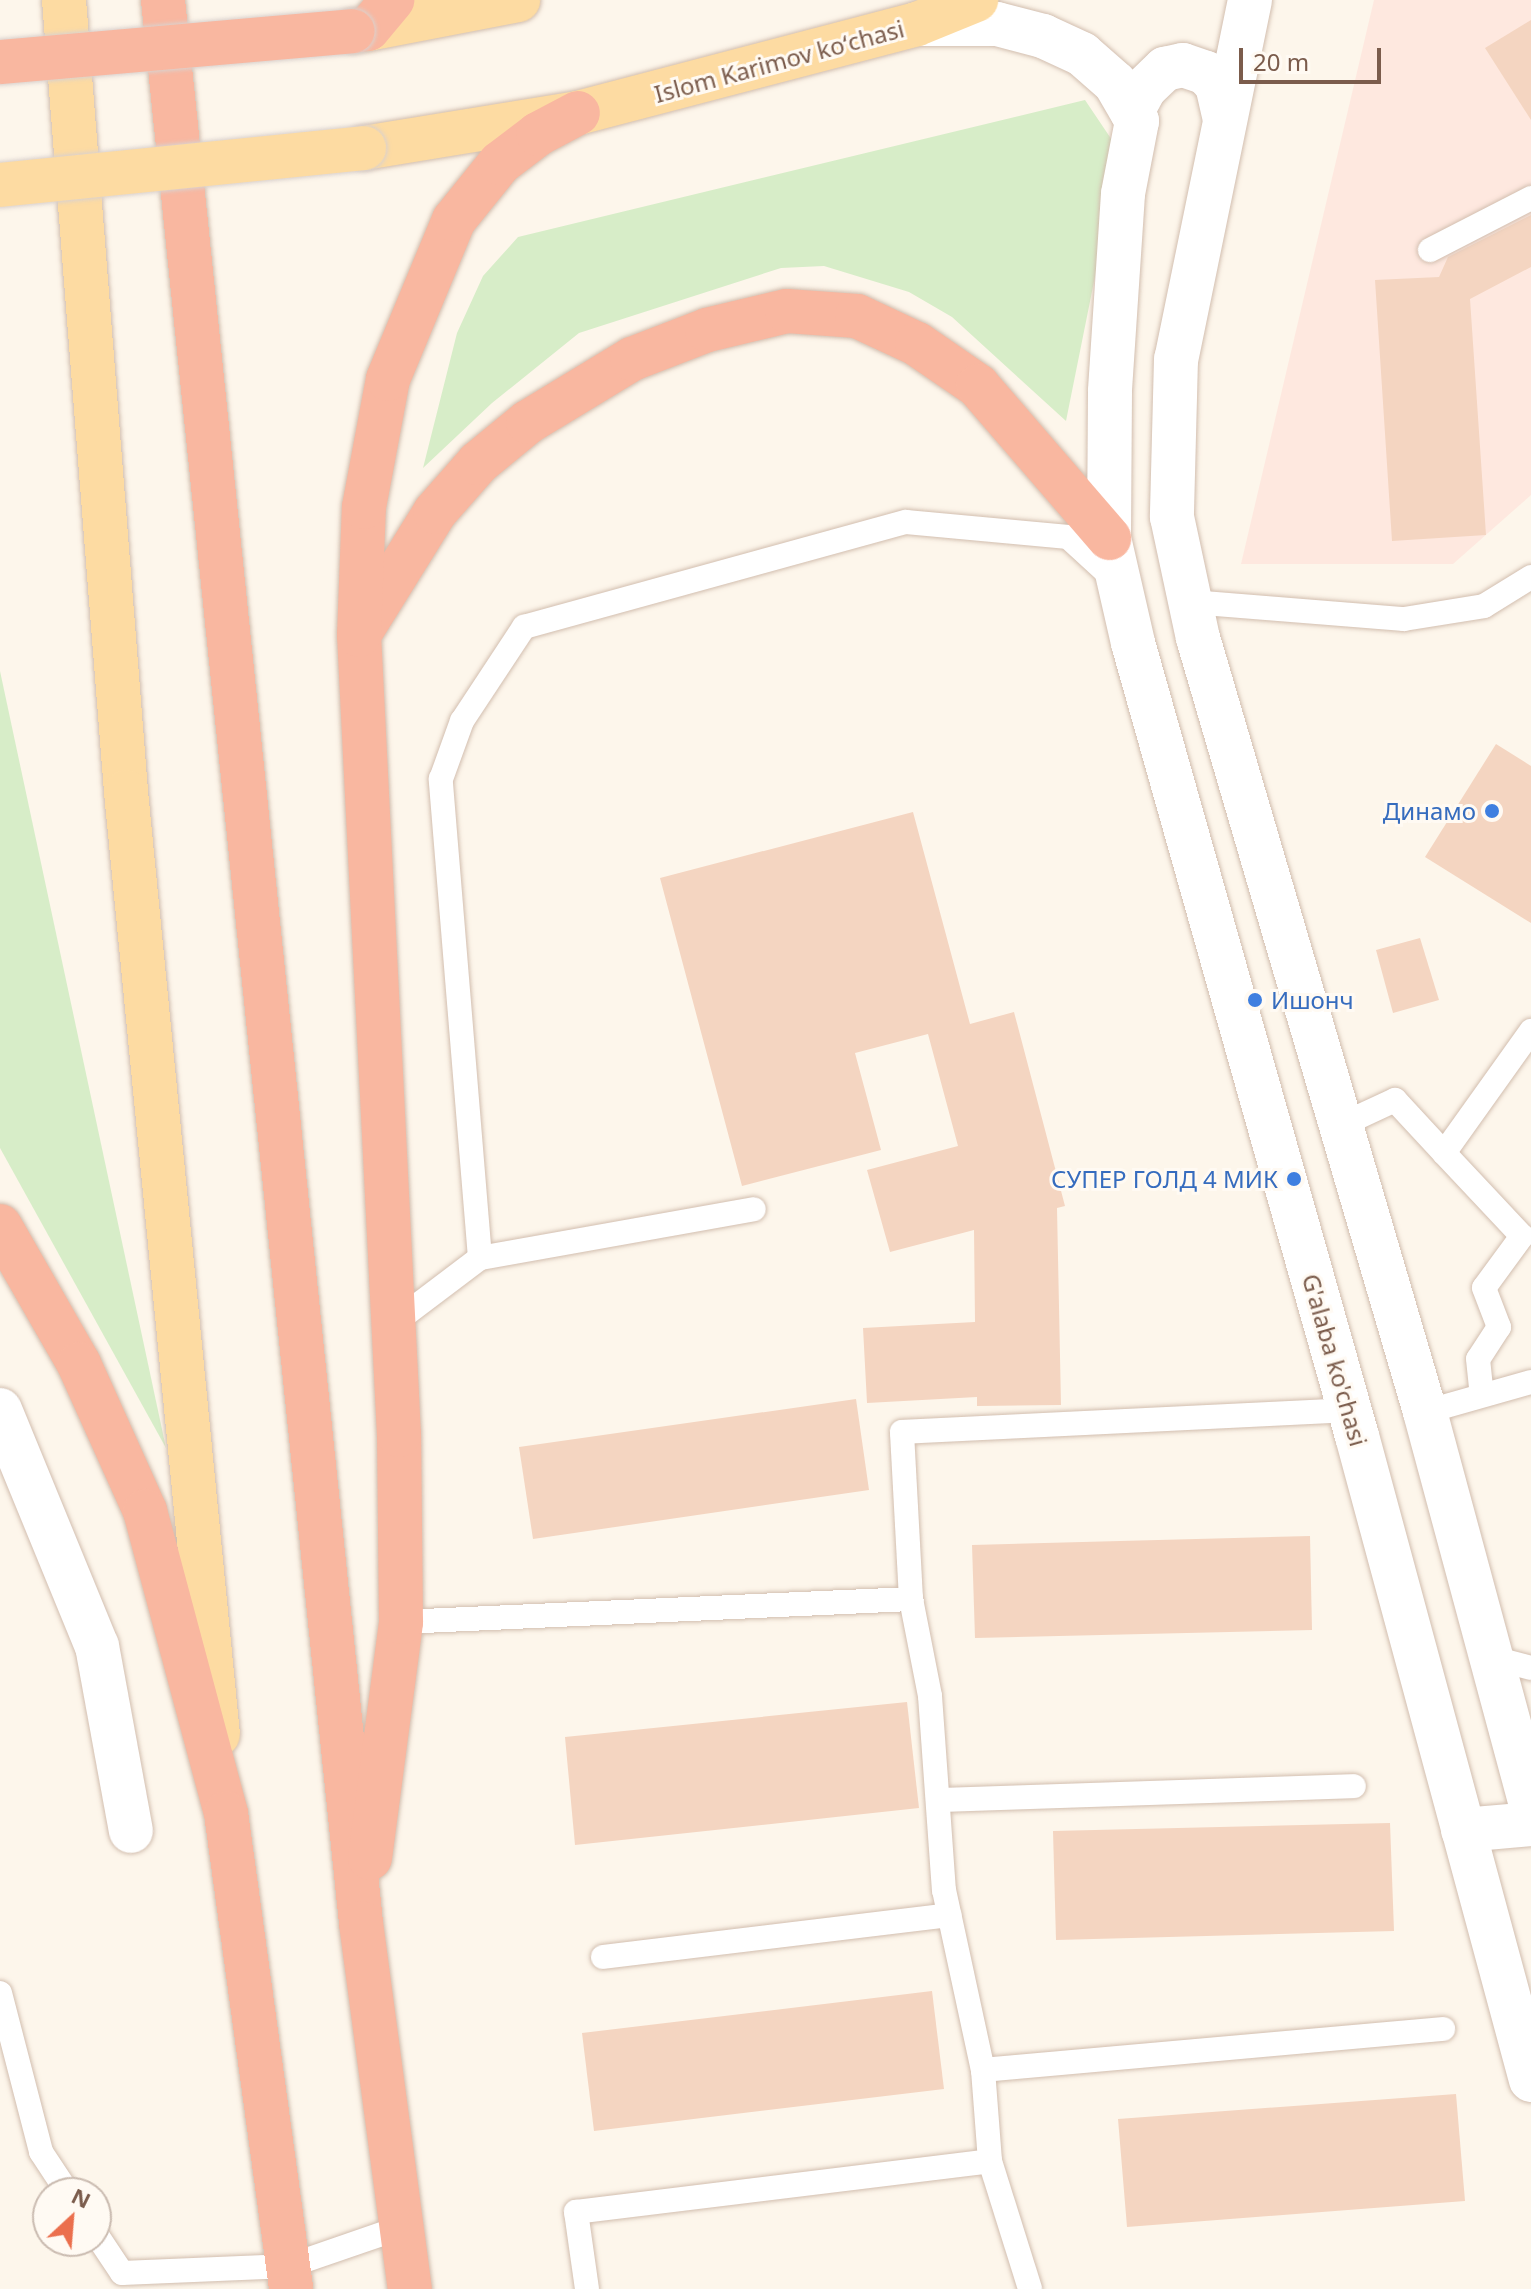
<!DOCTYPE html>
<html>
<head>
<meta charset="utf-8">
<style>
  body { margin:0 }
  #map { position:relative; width:1531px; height:2289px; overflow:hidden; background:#fdf6eb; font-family:"Noto Sans",sans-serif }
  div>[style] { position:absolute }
  .commercial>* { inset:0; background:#fee8df }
  .green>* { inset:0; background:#d7edc8 }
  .building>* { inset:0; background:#f4d5c1 }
  .roads { filter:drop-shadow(0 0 2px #d2beaf) drop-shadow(0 0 2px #d2beaf) }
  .lane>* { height:24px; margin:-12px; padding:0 12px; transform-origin:12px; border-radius:12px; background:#fff }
  .street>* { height:44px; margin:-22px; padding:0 22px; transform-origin:22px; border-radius:22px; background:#fff }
  .secondary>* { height:44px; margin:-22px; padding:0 22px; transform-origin:22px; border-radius:22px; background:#fff }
  .primary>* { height:44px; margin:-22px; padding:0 22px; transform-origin:22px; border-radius:22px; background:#fddba2 }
  .highway>* { height:44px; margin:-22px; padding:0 22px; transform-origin:22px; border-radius:22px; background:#f9b7a0 }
  .bridges { filter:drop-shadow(0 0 2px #dad1cd) drop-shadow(0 0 2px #dad1cd) }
  .primary-bridge>* { height:44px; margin:-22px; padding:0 22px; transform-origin:22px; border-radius:22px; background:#fddba2 }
  .highway-bridge>* { height:44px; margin:-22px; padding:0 22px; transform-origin:22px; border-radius:22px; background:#f9b7a0 }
  .dots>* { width:22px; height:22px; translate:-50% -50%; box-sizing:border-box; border:4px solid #fffaf3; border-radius:50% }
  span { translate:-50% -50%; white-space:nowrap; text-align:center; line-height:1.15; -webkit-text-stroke:6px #fffaf3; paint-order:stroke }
  .street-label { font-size:24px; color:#7b5c4c }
  .shop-label { font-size:24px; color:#366cbe }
  .right { translate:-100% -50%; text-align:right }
  .left { translate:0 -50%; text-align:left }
  .north { position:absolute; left:32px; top:2177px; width:80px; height:80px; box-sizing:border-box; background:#fffaf3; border:2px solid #cabbb0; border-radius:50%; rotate:26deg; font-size:22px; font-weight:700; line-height:32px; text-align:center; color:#7b5c4c }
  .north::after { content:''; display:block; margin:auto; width:28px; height:36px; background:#eb6f4d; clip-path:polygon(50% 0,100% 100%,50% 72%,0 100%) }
  .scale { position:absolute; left:1239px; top:48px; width:142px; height:36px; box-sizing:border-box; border:4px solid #7b5c4c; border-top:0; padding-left:10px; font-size:24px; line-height:28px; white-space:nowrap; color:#7b5c4c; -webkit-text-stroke:6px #fffaf3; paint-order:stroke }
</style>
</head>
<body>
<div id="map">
  <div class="commercial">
    <div style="clip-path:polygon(1374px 0,1531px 0,1531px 495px,1453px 564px,1241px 564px)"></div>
  </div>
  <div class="green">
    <div style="clip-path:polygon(1085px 100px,1120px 152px,1066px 421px,952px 317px,909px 292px,824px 266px,781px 268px,579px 333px,492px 403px,423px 468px,457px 333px,483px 276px,518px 237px)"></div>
    <div style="clip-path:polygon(0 671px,166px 1448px,0 1148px)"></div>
  </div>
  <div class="building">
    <div style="clip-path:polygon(1531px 20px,1531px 120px,1485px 48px)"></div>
    <div style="clip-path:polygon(1531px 215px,1531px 267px,1470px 299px,1486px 535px,1392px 541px,1375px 280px,1439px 277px,1448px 257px)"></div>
    <div style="clip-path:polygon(1496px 744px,1531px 766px,1531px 923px,1425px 857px)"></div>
    <div style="clip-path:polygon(913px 812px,970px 1024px,1014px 1012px,1065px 1206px,1057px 1208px,1061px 1405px,977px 1406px,977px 1397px,867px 1403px,863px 1328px,975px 1322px,974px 1230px,890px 1252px,867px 1170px,958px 1146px,928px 1034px,855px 1053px,881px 1150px,742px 1186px,660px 878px)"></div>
    <div style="clip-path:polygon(1420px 938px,1439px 1000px,1393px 1013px,1376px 950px)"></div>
    <div style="clip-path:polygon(856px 1399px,869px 1490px,533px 1539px,519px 1447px)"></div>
    <div style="clip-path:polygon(1310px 1536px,1312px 1630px,975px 1638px,972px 1545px)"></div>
    <div style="clip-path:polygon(907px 1702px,919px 1808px,575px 1845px,565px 1737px)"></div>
    <div style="clip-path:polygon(1390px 1823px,1394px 1931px,1056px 1940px,1053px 1831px)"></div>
    <div style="clip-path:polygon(932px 1991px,944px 2089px,594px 2131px,582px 2033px)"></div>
    <div style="clip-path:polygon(1456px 2094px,1465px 2201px,1127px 2227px,1118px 2119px)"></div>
  </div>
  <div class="roads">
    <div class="lane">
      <div style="left:1430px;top:250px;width:114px;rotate:-27.2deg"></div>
      <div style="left:1191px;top:602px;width:214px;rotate:4.6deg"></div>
      <div style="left:1404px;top:619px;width:81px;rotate:-9.2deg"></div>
      <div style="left:1484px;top:606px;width:55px;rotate:-31.7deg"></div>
      <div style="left:1339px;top:1126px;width:62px;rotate:-24.9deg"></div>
      <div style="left:1395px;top:1100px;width:72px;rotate:47.2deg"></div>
      <div style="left:1444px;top:1153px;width:150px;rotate:-54.5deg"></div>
      <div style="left:1444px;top:1153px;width:114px;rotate:46.8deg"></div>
      <div style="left:1522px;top:1236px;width:64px;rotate:126.2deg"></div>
      <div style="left:1484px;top:1288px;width:42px;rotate:69deg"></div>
      <div style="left:1499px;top:1327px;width:38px;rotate:123deg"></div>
      <div style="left:1478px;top:1359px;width:36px;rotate:84deg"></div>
      <div style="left:480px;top:1258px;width:278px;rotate:-10.1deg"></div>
      <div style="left:394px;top:1323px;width:108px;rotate:-37.1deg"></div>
      <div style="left:480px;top:1258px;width:481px;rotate:-94.7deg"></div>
      <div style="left:441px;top:779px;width:62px;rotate:-70.1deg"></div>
      <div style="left:462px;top:721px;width:113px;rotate:-56.6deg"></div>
      <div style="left:524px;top:627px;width:396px;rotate:-15.4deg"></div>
      <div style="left:906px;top:522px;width:163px;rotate:5.3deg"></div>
      <div style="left:1068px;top:537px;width:64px;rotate:42.5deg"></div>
      <div style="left:1425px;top:1412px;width:110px;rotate:-15.8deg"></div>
      <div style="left:911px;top:1599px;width:99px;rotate:78.9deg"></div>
      <div style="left:930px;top:1696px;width:195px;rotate:85.9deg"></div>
      <div style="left:944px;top:1890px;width:184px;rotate:77.8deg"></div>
      <div style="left:983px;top:2070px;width:91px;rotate:85.6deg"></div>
      <div style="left:990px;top:2161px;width:134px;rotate:72.6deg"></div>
      <div style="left:401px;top:1622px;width:511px;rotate:-2.58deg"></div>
      <div style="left:911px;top:1599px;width:167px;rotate:-93.1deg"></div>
      <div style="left:902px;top:1432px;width:448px;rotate:-2.8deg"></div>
      <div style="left:1489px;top:1657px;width:43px;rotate:14.7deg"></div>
      <div style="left:938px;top:1800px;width:416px;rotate:-1.9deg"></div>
      <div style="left:603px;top:1957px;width:349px;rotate:-6.9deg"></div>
      <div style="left:0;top:1993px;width:164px;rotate:75.5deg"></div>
      <div style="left:41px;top:2152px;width:49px;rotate:56.6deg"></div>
      <div style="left:983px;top:2070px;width:462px;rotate:-5.1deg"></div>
      <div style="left:96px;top:2234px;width:47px;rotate:56.3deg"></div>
      <div style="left:122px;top:2273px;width:167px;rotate:-2.4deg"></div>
      <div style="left:289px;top:2266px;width:120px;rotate:-19deg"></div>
      <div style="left:587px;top:2289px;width:78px;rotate:-98.1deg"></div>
      <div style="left:576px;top:2212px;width:417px;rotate:-7deg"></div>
    </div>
    <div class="street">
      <div style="left:0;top:1410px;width:255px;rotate:67.7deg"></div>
      <div style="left:97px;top:1646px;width:188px;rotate:79.6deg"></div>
    </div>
    <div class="secondary">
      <div style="left:1250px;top:0;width:367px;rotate:101.6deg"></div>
      <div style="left:1176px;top:359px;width:158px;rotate:91.5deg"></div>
      <div style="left:1172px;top:517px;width:124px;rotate:77.9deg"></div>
      <div style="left:1198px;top:638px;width:807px;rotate:73.65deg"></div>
      <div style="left:1425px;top:1412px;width:407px;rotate:74.9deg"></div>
      <div style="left:917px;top:24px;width:80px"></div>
      <div style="left:997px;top:24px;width:48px;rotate:14.6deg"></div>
      <div style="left:1043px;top:36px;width:43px;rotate:24.8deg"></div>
      <div style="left:1082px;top:54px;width:44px;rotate:41.3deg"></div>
      <div style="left:1115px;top:83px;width:44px;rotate:59.9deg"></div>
      <div style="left:1137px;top:121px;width:74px;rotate:100.9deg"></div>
      <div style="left:1123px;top:194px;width:198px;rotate:93.8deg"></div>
      <div style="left:1110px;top:392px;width:146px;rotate:90.4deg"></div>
      <div style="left:1109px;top:538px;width:108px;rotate:77.1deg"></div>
      <div style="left:1133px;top:643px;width:824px;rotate:74.23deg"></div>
      <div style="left:1357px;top:1436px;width:667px;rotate:74.88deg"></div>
      <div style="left:1132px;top:112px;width:27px;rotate:-62deg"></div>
      <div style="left:1145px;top:88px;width:28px;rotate:-44deg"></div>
      <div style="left:1165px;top:69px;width:18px;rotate:-13deg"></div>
      <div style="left:1183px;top:65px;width:24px;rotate:19deg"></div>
      <div style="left:1206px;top:73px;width:16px;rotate:47deg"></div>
      <div style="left:1217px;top:85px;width:31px;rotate:77deg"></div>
      <div style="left:1463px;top:1830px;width:68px;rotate:-5deg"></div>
    </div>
    <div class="primary">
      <div style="left:64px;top:0;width:794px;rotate:85.52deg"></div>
      <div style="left:126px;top:792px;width:947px;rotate:84.43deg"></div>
      <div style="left:368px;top:29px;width:153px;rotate:-10.9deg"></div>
      <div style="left:364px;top:148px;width:217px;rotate:-9.3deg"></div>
      <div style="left:578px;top:113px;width:350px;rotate:-14.7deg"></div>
      <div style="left:917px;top:24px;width:64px;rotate:-22.1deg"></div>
    </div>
    <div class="highway">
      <div style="left:163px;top:0;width:1933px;rotate:84.12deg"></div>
      <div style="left:361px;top:1923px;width:369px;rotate:82.4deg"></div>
      <div style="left:353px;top:31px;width:15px;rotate:-8deg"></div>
      <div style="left:368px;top:29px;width:38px;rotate:-50deg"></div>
      <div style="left:360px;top:633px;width:142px;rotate:-58.2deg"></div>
      <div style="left:435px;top:512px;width:65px;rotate:-48.7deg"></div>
      <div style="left:478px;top:463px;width:65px;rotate:-39.4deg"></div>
      <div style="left:528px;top:422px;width:122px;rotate:-31.2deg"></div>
      <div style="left:632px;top:359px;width:80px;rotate:-21.1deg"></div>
      <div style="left:707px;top:330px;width:82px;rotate:-13.4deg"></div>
      <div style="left:787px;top:311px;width:70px;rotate:4.1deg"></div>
      <div style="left:857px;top:316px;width:66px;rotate:25deg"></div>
      <div style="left:917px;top:344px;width:74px;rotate:34.5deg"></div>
      <div style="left:978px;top:386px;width:201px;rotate:49.2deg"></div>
      <div style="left:0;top:1226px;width:159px;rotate:60.2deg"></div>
      <div style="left:79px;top:1364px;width:161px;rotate:65.8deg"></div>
      <div style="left:145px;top:1511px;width:313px;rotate:75deg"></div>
      <div style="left:226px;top:1813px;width:480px;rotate:82.2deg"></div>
      <div style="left:370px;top:1858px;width:238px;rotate:-82.5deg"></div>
      <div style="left:401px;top:1622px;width:187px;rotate:-90.6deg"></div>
      <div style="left:399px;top:1435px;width:801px;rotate:-92.86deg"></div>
      <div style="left:359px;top:635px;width:128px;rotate:-87.8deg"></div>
      <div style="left:364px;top:507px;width:130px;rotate:-79.4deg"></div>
      <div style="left:388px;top:379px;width:172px;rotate:-67.5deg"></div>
      <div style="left:454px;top:220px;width:73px;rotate:-51.1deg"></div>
      <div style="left:500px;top:163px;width:48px;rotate:-37.3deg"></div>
      <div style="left:538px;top:134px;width:45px;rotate:-27.7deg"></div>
    </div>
  </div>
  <div class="bridges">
    <div class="primary-bridge">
      <div style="left:0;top:185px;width:366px;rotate:-5.8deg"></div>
    </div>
    <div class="highway-bridge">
      <div style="left:0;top:62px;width:354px;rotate:-5deg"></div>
    </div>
  </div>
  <div class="dots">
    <div style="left:1492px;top:811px;background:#3f7fe0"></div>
    <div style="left:1255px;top:1000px;background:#3f7fe0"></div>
    <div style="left:1294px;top:1179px;background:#3f7fe0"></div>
  </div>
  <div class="street-label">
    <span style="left:779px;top:61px;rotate:-15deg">Islom Karimov koʻchasi</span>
    <span style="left:1335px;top:1360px;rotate:74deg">G'alaba ko'chasi</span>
  </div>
  <div class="shop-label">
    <span class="right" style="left:1476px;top:811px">Динамо</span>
    <span class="left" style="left:1271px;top:1000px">Ишонч</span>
    <span class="right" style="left:1278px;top:1179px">СУПЕР ГОЛД 4 МИК</span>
  </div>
  <div class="north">N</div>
  <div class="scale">20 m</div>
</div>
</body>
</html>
